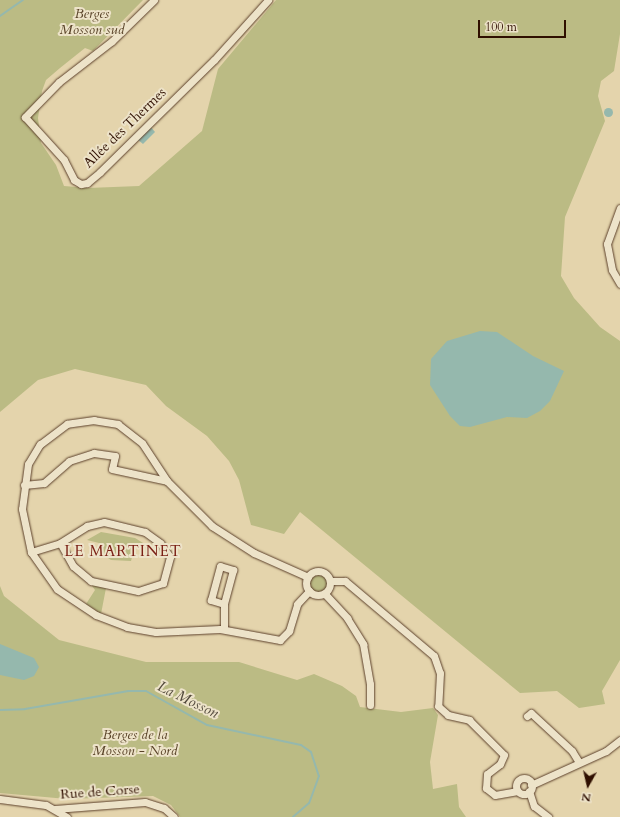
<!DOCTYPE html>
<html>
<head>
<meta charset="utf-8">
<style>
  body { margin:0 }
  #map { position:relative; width:620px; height:817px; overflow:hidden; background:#e4d4ac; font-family:Cardo,serif }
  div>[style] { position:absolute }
  .green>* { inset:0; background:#bbbb84 }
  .round { border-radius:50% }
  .water>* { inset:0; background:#95b8ad }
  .stream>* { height:2px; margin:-1px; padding:0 1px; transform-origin:1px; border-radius:1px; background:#95b8ad }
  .roads { filter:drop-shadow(0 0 1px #5c402b) drop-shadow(0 0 1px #5c402b) }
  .minor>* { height:7px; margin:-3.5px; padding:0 3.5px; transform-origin:3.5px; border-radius:3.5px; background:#ede3c9 }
  .minor>.ring { margin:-3.5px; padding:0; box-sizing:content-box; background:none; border:7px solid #ede3c9; border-radius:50% }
  span { translate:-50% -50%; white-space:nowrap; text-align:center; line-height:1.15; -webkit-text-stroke:4px #ede3c9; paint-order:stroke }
  .park-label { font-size:14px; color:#594328; font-style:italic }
  .street-label { font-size:14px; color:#2f0f00 }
  .neighbourhood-label { font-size:15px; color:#7a1f14; letter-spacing:1px }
  .water-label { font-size:15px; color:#534a3d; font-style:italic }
  .north { position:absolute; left:568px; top:765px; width:40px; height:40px; -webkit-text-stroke:3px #ede3c9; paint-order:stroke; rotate:188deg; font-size:11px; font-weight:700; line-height:16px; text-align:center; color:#2f0f00 }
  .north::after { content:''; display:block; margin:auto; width:14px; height:18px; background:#2f0f00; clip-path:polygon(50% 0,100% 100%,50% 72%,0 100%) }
  .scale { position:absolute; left:478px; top:20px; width:88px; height:18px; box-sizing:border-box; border:2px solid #2f0f00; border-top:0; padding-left:5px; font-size:12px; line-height:14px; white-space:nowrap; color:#2f0f00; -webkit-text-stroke:3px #ede3c9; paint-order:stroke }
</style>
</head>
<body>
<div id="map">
  <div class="green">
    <div style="clip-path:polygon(0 0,143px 0,93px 51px,85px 48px,60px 68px,46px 80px,42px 91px,38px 118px,41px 143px,56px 165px,64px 186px,88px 188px,139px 186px,202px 131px,218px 69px,276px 0,620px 0,620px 34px,614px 71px,601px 81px,598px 96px,605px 121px,565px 217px,561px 276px,574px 298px,600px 327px,620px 341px,620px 660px,602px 691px,605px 704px,579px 708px,557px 691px,520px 693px,300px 512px,284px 534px,251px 525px,239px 480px,229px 461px,207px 436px,166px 406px,146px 385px,75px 369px,38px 380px,0 412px)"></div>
    <div style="clip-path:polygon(101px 532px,135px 538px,148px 546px,136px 543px,131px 561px,111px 560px,98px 551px,99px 543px,87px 540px)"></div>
    <div class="round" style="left:310px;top:575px;width:18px;height:18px"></div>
    <div style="clip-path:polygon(90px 583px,106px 588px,101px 614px,86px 604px,95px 590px)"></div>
    <div style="clip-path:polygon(0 586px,4px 596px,59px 640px,146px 662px,239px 662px,297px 680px,314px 674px,342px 686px,356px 696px,360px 707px,401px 712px,433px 708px,438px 715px,430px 762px,433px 789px,457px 784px,459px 807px,466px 817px,180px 817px,171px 805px,153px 796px,67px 799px,0 793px)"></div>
  </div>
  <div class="water">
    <div class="round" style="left:603.5px;top:107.5px;width:9px;height:9px"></div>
    <div style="clip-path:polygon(150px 126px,155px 132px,143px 144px,137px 139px)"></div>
    <div style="clip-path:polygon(480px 331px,497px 332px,533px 356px,564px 371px,550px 401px,540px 411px,527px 418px,507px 417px,470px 427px,460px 426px,450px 416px,430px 385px,431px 359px,447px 341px)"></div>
    <div style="clip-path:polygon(0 644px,34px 658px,39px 667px,34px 676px,24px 680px,0 675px)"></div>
  </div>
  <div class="stream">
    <div style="left:0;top:16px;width:28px;rotate:-35deg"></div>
    <div style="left:0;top:710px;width:25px;rotate:-2deg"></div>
    <div style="left:25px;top:709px;width:105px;rotate:-9.9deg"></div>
    <div style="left:128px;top:691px;width:18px"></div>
    <div style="left:146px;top:691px;width:70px;rotate:29.1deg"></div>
    <div style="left:207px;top:725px;width:96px;rotate:12deg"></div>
    <div style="left:301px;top:745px;width:12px;rotate:35deg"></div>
    <div style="left:311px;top:752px;width:25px;rotate:72deg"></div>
    <div style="left:319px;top:776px;width:29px;rotate:110deg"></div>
    <div style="left:309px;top:803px;width:21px;rotate:139deg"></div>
  </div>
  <div class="roads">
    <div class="minor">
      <div style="left:154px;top:0;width:59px;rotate:135.7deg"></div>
      <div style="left:112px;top:41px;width:67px;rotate:142.3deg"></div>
      <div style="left:59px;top:82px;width:49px;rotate:134.2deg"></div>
      <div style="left:25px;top:117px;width:58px;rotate:47.8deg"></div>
      <div style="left:64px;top:160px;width:22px;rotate:63deg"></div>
      <div style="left:74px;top:180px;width:8px;rotate:30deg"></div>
      <div style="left:81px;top:184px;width:6px;rotate:-9deg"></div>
      <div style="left:87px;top:183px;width:17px;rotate:-40deg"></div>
      <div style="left:100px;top:172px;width:160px;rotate:-44.5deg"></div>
      <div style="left:214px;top:60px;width:81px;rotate:-48deg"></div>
      <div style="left:620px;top:208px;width:38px;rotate:110deg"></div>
      <div style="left:607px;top:244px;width:26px;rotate:79deg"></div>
      <div style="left:612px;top:270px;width:16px;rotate:60deg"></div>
      <div style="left:24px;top:485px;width:20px;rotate:-6deg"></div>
      <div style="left:44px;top:483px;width:33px;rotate:-41deg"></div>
      <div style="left:69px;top:461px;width:26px;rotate:-18deg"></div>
      <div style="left:94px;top:453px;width:21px;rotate:8deg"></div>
      <div style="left:115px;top:456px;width:13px;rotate:103deg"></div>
      <div style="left:112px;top:469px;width:56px;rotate:12.3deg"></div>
      <div style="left:31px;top:552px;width:30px;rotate:-17deg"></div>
      <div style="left:60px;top:543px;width:32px;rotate:-32deg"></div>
      <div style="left:87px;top:526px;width:17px;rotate:-13deg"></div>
      <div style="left:104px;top:522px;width:42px;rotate:13.7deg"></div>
      <div style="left:145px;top:532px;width:19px;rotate:36deg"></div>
      <div style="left:160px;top:543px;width:17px;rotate:54deg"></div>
      <div style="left:170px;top:557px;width:27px;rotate:105deg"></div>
      <div style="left:163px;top:583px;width:26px;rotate:162deg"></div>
      <div style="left:138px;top:591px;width:48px;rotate:-168deg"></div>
      <div style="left:91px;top:581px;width:23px;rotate:-140deg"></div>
      <div style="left:73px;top:566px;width:26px;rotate:-119deg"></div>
      <div class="ring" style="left:306px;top:571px;width:17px;height:17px"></div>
      <div style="left:308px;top:577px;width:59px;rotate:-156deg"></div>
      <div style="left:254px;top:553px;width:50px;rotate:-147.3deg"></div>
      <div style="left:212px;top:526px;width:64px;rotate:-135deg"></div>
      <div style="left:167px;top:481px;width:45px;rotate:-123.3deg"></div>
      <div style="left:142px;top:443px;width:31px;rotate:-142deg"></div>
      <div style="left:118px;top:424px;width:24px;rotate:-171deg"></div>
      <div style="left:94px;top:420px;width:27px;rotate:172deg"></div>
      <div style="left:67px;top:424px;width:34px;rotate:143deg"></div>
      <div style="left:40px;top:444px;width:23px;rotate:121deg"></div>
      <div style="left:28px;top:464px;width:45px;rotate:97.6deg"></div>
      <div style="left:22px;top:509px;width:44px;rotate:78.2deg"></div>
      <div style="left:31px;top:552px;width:45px;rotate:54.9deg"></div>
      <div style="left:57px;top:589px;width:47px;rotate:33.7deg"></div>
      <div style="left:96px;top:615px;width:33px;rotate:21deg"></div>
      <div style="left:127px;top:627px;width:29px;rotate:10deg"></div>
      <div style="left:156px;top:632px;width:64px;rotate:-2.7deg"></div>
      <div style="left:220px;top:629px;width:61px;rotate:10.4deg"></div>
      <div style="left:280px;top:640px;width:13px;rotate:-45deg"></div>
      <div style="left:289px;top:631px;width:28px;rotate:-73deg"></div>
      <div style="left:297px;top:604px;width:18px;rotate:-47deg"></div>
      <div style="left:330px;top:581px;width:15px"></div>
      <div style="left:345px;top:581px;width:116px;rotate:40.1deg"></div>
      <div style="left:434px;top:656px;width:18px;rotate:71deg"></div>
      <div style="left:440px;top:673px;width:33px;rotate:93deg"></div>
      <div style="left:438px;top:706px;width:13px;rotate:42deg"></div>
      <div style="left:448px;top:715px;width:22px;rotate:13deg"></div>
      <div style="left:469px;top:720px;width:49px;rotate:45deg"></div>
      <div style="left:504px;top:755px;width:10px;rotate:114deg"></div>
      <div style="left:500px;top:764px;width:16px;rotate:142deg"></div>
      <div style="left:487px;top:774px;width:14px;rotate:94deg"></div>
      <div style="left:486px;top:788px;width:11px;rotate:38deg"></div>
      <div style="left:495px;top:795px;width:23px;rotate:-10deg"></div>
      <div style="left:325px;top:594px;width:33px;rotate:47deg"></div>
      <div style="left:347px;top:618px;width:31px;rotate:58deg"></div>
      <div style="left:363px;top:644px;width:41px;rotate:80.1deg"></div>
      <div style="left:370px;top:684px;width:21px;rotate:90deg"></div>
      <div style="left:224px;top:604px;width:14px;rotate:-163deg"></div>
      <div style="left:211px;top:600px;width:35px;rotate:-75deg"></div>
      <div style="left:220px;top:566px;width:14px;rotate:17deg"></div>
      <div style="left:233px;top:570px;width:35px;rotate:105deg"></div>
      <div style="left:224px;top:604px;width:25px;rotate:90deg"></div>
      <div style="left:527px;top:716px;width:5px;rotate:-37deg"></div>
      <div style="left:531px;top:713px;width:56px;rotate:42.8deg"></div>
      <div style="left:572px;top:751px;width:13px;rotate:58deg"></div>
      <div class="ring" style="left:516px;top:778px;width:9px;height:9px"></div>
      <div style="left:531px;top:785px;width:82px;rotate:-24.4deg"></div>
      <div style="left:606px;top:751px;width:18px;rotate:-38deg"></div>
      <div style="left:529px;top:791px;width:16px;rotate:72deg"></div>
      <div style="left:534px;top:806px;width:18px;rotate:38deg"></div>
      <div style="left:0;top:799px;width:46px;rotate:7.4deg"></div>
      <div style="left:46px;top:805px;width:24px;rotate:30deg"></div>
      <div style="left:55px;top:809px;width:90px;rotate:-4.4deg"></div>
      <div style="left:145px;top:802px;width:20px;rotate:18deg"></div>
      <div style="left:164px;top:808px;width:13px;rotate:42deg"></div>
    </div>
  </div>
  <div class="park-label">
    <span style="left:92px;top:22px">Berges<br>Mosson sud</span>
    <span style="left:135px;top:743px">Berges de la<br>Mosson - Nord</span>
  </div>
  <div class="street-label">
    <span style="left:125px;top:128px;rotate:-44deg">Allée des Thermes</span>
    <span style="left:100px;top:792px;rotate:-4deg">Rue de Corse</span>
  </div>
  <div class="neighbourhood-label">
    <span style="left:123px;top:552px">LE MARTINET</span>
  </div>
  <div class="water-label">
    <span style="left:188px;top:700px;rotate:26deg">La Mosson</span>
  </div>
  <div class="north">N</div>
  <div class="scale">100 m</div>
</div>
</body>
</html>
